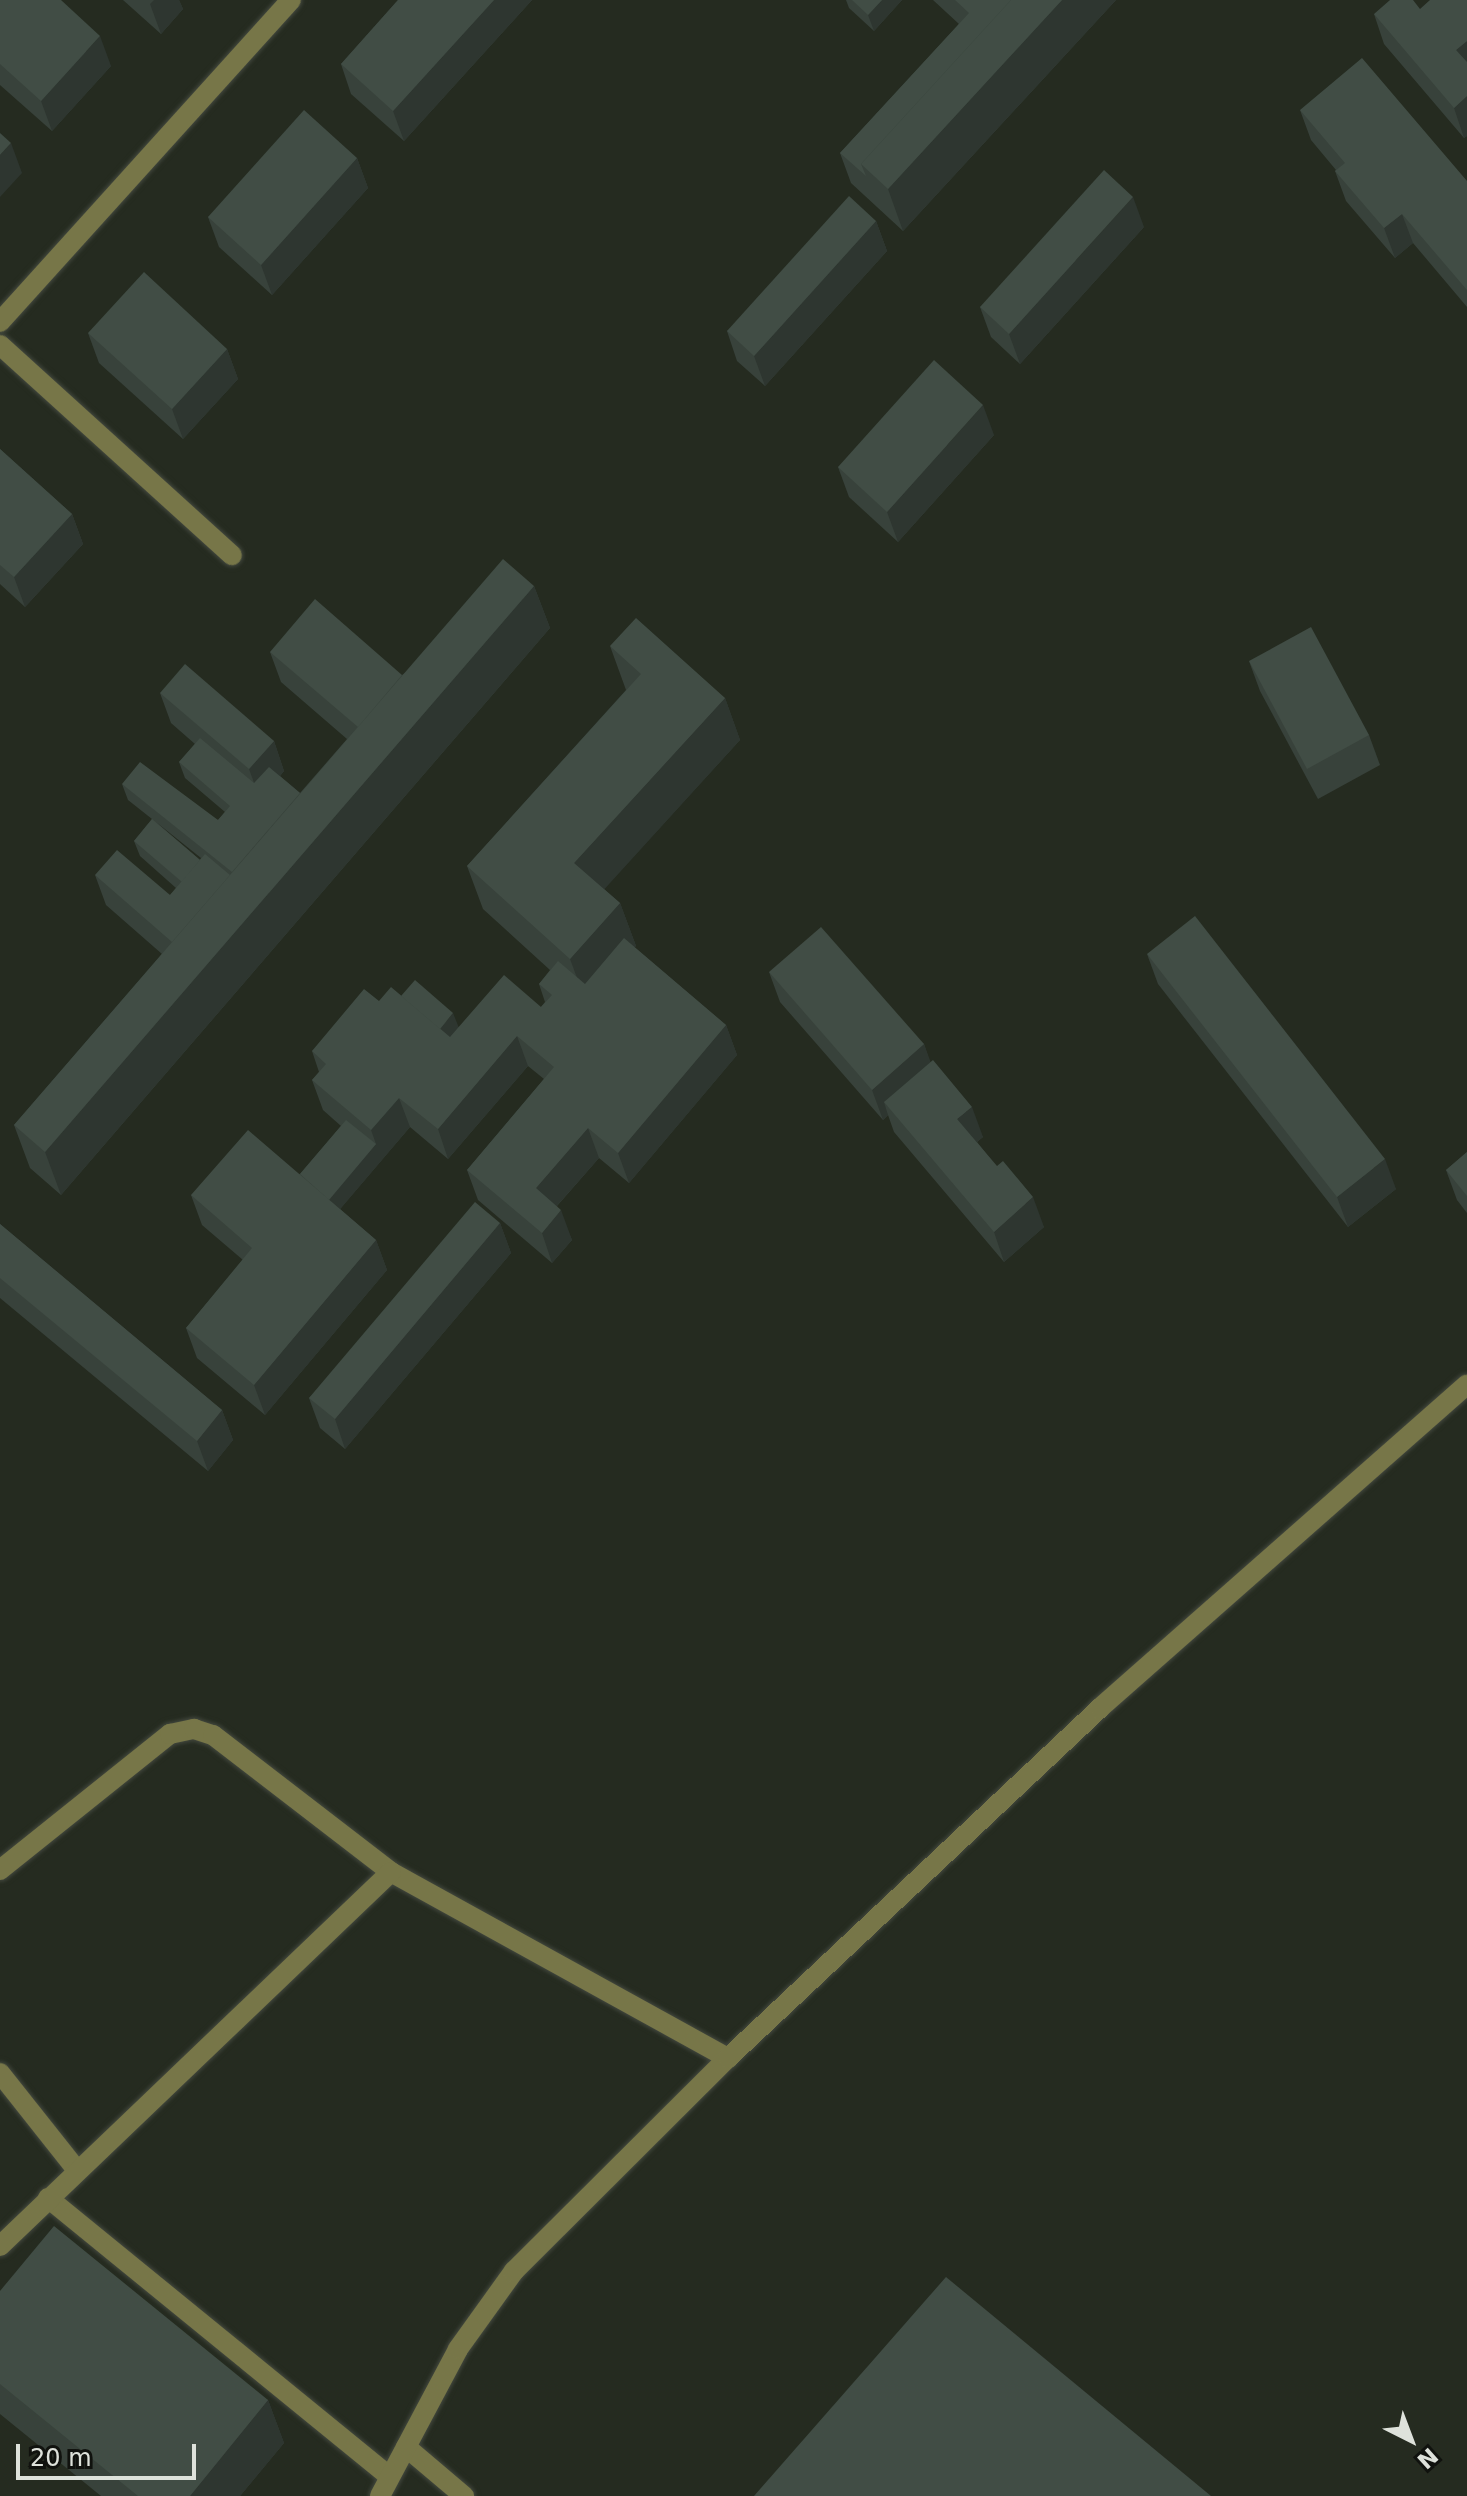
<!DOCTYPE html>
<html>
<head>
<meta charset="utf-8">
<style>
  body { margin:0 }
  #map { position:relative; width:1467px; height:2496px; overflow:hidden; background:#252b20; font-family:"DejaVu Sans",sans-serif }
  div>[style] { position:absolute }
  .roads { filter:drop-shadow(0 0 2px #43483e) drop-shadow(0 0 2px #43483e) }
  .minor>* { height:20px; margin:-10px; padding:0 10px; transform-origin:10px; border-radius:10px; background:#777648 }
  .wall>* { inset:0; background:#38423b }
  .shaded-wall>* { inset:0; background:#2e3630 }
  .building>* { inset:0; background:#414d45 }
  span { translate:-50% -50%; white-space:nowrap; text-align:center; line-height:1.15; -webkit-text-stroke:6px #10120e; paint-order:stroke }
  .north { position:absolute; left:1371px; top:2400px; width:80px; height:80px; -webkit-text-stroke:6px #10120e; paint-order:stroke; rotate:138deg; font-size:22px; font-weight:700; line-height:32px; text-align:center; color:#dee2db }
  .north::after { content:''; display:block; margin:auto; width:28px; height:36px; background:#dee2db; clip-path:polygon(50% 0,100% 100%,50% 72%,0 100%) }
  .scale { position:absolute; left:16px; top:2444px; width:180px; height:36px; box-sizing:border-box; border:4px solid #dee2db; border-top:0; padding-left:10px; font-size:24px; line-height:28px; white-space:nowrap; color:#dee2db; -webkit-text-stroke:6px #10120e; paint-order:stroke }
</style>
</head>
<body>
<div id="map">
  <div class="roads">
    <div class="minor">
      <div style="left:0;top:322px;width:434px;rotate:-47.9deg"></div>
      <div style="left:0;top:345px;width:313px;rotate:42.2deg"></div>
      <div style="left:0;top:1870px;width:218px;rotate:-38.7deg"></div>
      <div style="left:170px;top:1734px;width:25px;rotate:-12deg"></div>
      <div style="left:194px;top:1729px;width:20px;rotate:18deg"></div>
      <div style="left:213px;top:1735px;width:225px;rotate:37.6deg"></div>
      <div style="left:391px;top:1872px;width:385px;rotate:28.9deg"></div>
      <div style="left:0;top:2073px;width:122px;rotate:51.6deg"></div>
      <div style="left:48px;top:2198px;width:441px;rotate:39.2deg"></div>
      <div style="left:0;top:2246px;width:541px;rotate:-43.73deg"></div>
      <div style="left:406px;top:2447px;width:76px;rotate:40.2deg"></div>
      <div style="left:380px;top:2496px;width:166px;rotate:-62deg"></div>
      <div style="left:458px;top:2349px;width:96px;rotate:-54.3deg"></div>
      <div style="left:514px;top:2271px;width:302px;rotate:-44.9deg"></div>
      <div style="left:728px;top:2058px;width:511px;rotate:-43.25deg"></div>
      <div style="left:1100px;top:1708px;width:489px;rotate:-41.4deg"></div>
    </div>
  </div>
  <div class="wall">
    <div style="clip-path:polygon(0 0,111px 66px,52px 131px,0 85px)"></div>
    <div style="clip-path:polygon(123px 0,179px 0,183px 9px,161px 34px)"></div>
    <div style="clip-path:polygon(398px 0,532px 0,404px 141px,351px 94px,341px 64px)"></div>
    <div style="clip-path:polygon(846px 0,902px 0,874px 31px,849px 8px)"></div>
    <div style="clip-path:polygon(933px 0,1116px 0,903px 231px,851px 183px,840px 153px,959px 24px)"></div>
    <div style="clip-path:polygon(1467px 0,1467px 136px,1464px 138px,1384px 44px,1374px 14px,1420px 9px)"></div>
    <div style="clip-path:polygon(1300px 110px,1467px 181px,1467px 307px,1413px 243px,1395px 258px,1346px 201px,1335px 171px,1336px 170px,1311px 140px)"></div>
    <div style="clip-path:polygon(357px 158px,368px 188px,272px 295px,219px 247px,208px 217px)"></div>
    <div style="clip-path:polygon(876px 221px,887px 251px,765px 386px,737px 361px,727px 331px)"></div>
    <div style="clip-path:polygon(1144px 227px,1020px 364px,991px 337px,980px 307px)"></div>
    <div style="clip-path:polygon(88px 333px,227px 349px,238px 379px,183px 439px,99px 363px)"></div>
    <div style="clip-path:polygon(994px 435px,898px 542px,849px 497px,838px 467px)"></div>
    <div style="clip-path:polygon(0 449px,72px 514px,83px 544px,25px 607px,0 584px)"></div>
    <div style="clip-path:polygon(evenodd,534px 586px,550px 628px,61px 1195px,30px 1168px,14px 1125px,162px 954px,106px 905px,95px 875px,170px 895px,176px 888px,140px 856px,134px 841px,152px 819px,128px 800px,122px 784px,218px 820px,225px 812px,185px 778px,179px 762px,195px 744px,171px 723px,160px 693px,274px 741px,284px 771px,280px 776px,300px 793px,347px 739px,281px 682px,270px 652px,402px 675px,534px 586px,156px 822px,201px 858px,200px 860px,156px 822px)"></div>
    <div style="clip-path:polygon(610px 646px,725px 698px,740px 740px,604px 889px,620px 903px,636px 946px,634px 947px,726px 1025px,737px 1055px,629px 1183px,599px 1158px,557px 1206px,572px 1240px,552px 1263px,478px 1200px,467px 1170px,544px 1079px,528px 1066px,448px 1159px,410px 1127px,340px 1209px,376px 1240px,387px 1270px,265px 1415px,197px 1358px,186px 1328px,243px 1260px,202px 1225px,191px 1195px,300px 1174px,341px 1126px,323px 1110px,312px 1080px,319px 1072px,312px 1051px,379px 1001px,401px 996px,458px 1027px,541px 1007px,545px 1002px,539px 984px,550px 970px,483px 909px,467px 866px,626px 690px)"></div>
    <div style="clip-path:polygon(1249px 661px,1369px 735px,1380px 765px,1318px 799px,1260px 691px)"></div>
    <div style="clip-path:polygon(1147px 954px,1396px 1189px,1348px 1227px,1158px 984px)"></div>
    <div style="clip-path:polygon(769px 972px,924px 1044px,930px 1062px,983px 1137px,977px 1142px,1044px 1227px,1004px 1262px,894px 1132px,888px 1115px,883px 1120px,780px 1002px)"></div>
    <div style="clip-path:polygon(1467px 1152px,1467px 1213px,1457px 1200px,1446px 1170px)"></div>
    <div style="clip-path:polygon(500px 1223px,511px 1253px,345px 1449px,320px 1428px,309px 1398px)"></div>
    <div style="clip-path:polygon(0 1224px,222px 1410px,233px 1440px,208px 1471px,0 1298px)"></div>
    <div style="clip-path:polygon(0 2291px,268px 2400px,284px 2443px,240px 2496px,101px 2496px,0 2414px)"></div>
  </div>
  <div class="shaded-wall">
    <div style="clip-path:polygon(154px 0,179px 0,183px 9px,161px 34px,150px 4px)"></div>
    <div style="clip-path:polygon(494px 0,532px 0,404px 141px,393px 111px)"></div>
    <div style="clip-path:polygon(882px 0,902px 0,874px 31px,868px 15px)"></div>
    <div style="clip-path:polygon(1062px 0,1116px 0,903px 231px,888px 189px)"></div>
    <div style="clip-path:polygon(100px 36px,111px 66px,52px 131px,41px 101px)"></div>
    <div style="clip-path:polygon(1467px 41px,1467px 79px,1456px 50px)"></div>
    <div style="clip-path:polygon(1467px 96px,1467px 136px,1464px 138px,1454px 108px)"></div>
    <div style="clip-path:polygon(11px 143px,22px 173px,0 197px,0 155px)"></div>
    <div style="clip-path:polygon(357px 158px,368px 188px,272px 295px,261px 265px)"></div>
    <div style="clip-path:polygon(1133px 197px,1144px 227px,1020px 364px,1009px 334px)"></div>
    <div style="clip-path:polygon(1402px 214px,1413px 243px,1395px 258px,1384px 228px)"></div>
    <div style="clip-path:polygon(876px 221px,887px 251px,765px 386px,754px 356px)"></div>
    <div style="clip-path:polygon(227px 349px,238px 379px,183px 439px,172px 409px)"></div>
    <div style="clip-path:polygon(983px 405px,994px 435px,898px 542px,887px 512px)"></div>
    <div style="clip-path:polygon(72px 514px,83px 544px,25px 607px,14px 577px)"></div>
    <div style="clip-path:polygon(534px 586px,550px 628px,61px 1195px,45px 1152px)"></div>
    <div style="clip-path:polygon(725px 698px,740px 740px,590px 905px,574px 863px)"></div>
    <div style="clip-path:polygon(274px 741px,284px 771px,260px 799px,249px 769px)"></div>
    <div style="clip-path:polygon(620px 903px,636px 946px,586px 1002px,570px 959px)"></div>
    <div style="clip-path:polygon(453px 1013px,459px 1028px,441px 1050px,435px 1035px)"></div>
    <div style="clip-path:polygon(726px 1025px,737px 1055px,629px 1183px,618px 1153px)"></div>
    <div style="clip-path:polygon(517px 1036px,528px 1066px,448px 1159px,438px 1129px)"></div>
    <div style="clip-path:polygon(924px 1044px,935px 1074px,884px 1102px,888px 1115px,883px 1120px,872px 1090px)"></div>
    <div style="clip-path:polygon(399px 1098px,410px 1127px,330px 1221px,324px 1205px,376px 1144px,371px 1130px)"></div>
    <div style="clip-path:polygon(972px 1107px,983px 1137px,968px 1149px,957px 1119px)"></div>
    <div style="clip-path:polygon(588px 1128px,599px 1158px,546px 1218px,536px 1188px)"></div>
    <div style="clip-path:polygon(1385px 1159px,1396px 1189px,1348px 1227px,1337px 1197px)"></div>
    <div style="clip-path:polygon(1033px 1197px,1044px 1227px,1004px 1262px,994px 1232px)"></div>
    <div style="clip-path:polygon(561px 1210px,572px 1240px,552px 1263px,542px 1233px)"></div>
    <div style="clip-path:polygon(500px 1223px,511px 1253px,345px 1449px,335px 1419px)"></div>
    <div style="clip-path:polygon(376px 1240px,387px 1270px,265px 1415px,254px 1385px)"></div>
    <div style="clip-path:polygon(222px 1410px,233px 1440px,208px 1471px,197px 1441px)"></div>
    <div style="clip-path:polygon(268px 2400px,284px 2443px,240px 2496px,190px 2496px)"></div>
  </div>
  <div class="building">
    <div style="clip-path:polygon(0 0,61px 0,100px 36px,41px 101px,0 64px)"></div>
    <div style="clip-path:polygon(398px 0,494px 0,393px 111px,341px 64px)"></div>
    <div style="clip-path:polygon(852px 0,882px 0,868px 15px)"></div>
    <div style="clip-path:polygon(955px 0,1011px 0,861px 164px,866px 176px,840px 153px,969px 13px)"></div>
    <div style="clip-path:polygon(1011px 0,1062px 0,888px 189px,861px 164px)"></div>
    <div style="clip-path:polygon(1390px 0,1413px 0,1420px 9px,1430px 0,1467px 0,1467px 41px,1456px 50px,1467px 62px,1467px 96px,1454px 108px,1374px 14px)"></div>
    <div style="clip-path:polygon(1362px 58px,1467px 181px,1467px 290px,1402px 214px,1384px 228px,1335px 171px,1345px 163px,1300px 110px)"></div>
    <div style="clip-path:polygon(304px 110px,357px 158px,261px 265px,208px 217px)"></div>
    <div style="clip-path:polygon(0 133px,11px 143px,0 155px)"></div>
    <div style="clip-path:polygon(1104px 170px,1133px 197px,1009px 334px,980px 307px)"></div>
    <div style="clip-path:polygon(849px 196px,876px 221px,754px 356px,727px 331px)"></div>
    <div style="clip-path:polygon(144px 272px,227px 349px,172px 409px,88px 333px)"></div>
    <div style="clip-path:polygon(934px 360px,983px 405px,887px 512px,838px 467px)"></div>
    <div style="clip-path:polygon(0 449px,72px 514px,14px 577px,0 565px)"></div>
    <div style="clip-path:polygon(503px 559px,534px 586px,45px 1152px,14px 1125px)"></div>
    <div style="clip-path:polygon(315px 599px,402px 675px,358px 727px,270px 652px)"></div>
    <div style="clip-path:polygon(636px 618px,725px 698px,574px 863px,620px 903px,570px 959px,467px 866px,641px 674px,610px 646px)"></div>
    <div style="clip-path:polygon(1311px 627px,1369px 735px,1307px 769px,1249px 661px)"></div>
    <div style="clip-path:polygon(185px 664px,274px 741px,249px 769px,160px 693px)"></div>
    <div style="clip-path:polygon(200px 738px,254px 783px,269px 767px,300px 793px,232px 872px,122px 784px,140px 762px,218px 820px,230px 806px,179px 762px)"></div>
    <div style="clip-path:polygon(152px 819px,200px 860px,182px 882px,134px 841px)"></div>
    <div style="clip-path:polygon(117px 850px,170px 895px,205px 854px,230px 875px,172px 942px,95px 875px)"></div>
    <div style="clip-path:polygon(1195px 916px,1385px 1159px,1337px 1197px,1147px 954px)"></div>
    <div style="clip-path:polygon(821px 927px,924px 1044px,872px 1090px,769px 972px)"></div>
    <div style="clip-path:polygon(624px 938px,726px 1025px,618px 1153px,588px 1128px,536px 1188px,561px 1210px,542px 1233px,467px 1170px,554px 1067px,517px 1036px,438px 1129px,399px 1098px,371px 1130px,312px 1080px,326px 1064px,312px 1051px,364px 989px,379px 1001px,391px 987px,450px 1037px,504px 975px,541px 1007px,552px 995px,539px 984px,558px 961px,585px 984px)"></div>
    <div style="clip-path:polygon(415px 980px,453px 1013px,440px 1029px,401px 996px)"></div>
    <div style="clip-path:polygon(933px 1060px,972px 1107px,957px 1119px,997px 1166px,1003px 1161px,1033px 1197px,994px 1232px,884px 1102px)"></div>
    <div style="clip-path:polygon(346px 1120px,376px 1144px,329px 1200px,300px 1174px)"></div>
    <div style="clip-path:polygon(248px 1130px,376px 1240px,254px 1385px,186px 1328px,252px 1248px,191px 1195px)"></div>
    <div style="clip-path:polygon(1467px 1152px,1467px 1196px,1446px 1170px)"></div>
    <div style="clip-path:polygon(475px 1202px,500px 1223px,335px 1419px,309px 1398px)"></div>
    <div style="clip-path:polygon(0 1224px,222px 1410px,197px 1441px,0 1278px)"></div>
    <div style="clip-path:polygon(54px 2226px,268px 2400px,190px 2496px,138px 2496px,0 2384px,0 2291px)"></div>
    <div style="clip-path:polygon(946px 2277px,1211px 2496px,754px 2496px)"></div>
  </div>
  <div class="north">N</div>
  <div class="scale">20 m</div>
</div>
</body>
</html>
